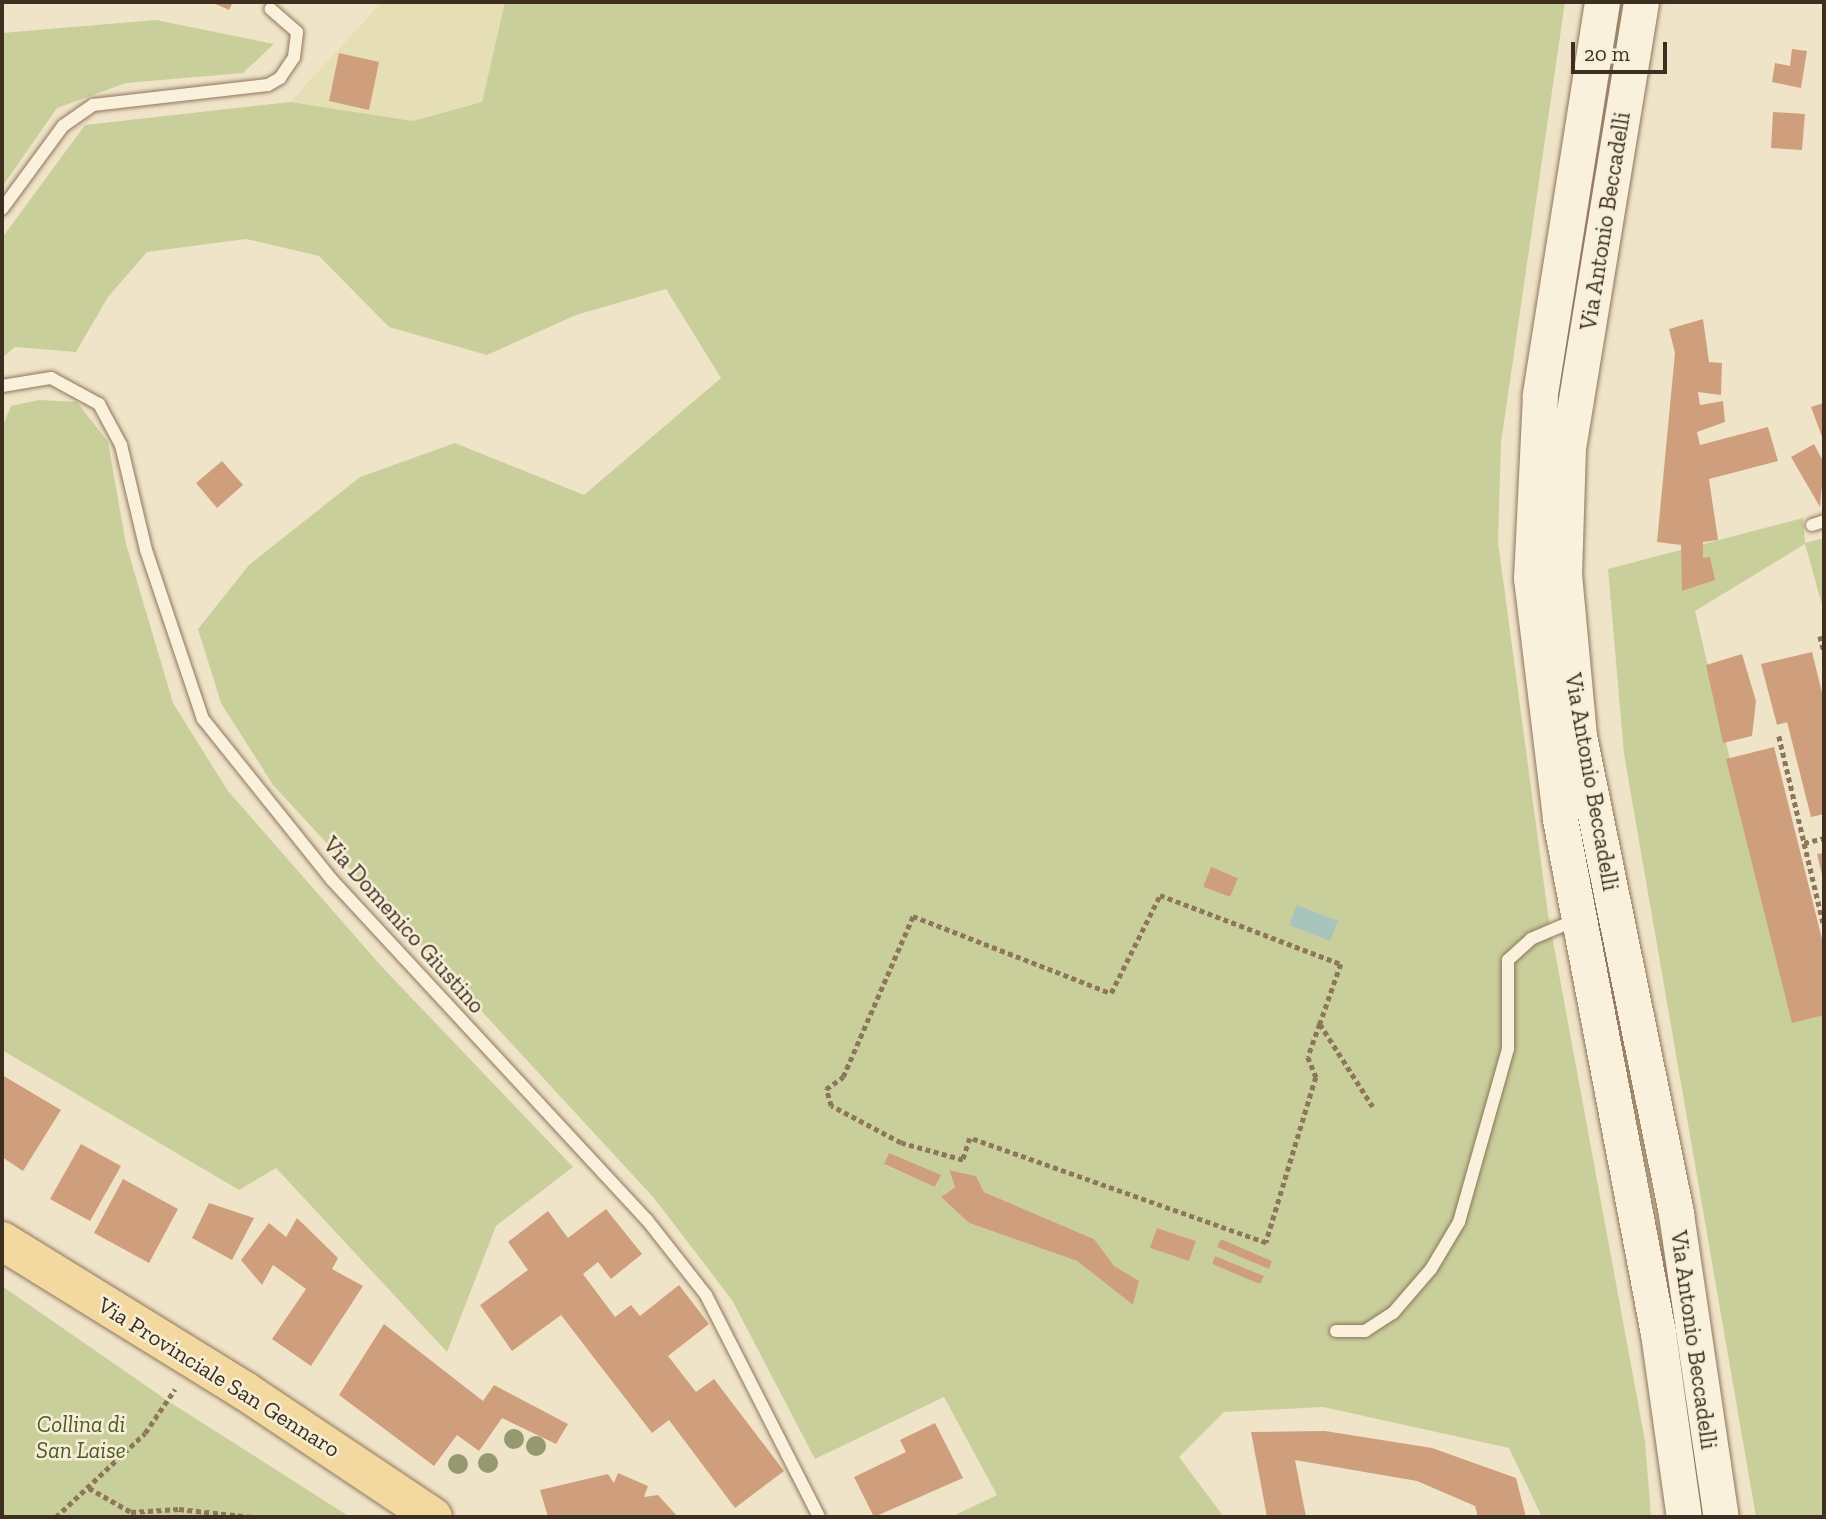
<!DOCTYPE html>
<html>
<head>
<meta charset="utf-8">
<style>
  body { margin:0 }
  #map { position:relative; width:1826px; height:1519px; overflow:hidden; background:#f0e4c8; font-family:"Zilla Slab",serif }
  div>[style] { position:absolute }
  .farmland>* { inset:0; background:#e6deb5 }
  .green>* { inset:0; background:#c9cf9b }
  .water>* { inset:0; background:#a9c4bc }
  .building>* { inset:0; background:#cf9f7d }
  .path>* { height:4.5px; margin-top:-2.25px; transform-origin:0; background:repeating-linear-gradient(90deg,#8d765c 0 5px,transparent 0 8.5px) }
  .roads { filter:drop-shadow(0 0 2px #8d765c) drop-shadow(0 0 2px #8d765c) }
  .lane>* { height:12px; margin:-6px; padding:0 6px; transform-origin:6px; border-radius:6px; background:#faf1dc }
  .secondary>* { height:35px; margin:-17.5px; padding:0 17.5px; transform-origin:17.5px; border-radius:17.5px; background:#faf1dc }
  .primary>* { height:38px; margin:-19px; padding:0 19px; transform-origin:19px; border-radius:19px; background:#f3d9a0 }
  .trees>* { width:20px; height:20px; margin:-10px; border-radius:50%; background:#96986f }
  span { translate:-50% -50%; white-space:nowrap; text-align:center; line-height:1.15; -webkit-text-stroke:5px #f7eed8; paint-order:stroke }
  .street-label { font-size:23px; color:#3d2e20 }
  .park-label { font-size:23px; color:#4d5a26; font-style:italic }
  .frame { position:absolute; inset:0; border:4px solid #3d2e20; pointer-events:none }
  .scale { position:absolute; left:1571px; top:42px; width:96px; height:32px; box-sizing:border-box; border:4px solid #3d2e20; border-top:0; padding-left:9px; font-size:21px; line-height:24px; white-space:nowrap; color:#3d2e20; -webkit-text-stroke:5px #f7eed8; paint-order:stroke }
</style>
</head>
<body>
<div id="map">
  <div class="farmland">
    <div style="clip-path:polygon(382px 2px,505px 2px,482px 102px,413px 121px,290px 102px)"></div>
  </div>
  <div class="green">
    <div style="clip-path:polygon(evenodd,505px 2px,1565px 2px,1501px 443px,1498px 542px,1548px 914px,1645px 1441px,1651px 1517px,1542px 1517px,1509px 1448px,1323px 1407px,1224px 1412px,1179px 1457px,1224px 1517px,951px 1517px,997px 1495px,944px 1397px,815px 1459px,732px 1300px,654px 1198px,273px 785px,221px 703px,198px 629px,249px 565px,360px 477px,455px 443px,584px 495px,721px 378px,666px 289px,576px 315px,487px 355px,389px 327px,319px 256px,246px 239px,147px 252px,108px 297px,76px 352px,15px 347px,2px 358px,2px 238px,85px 125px,290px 102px,413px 121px,482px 102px,505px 2px,1211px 868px,1237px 877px,1230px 897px,1203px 887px,1211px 868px,505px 2px,889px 1154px,940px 1175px,936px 1187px,885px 1165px,889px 1154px,505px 2px,949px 1170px,976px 1176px,984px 1192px,1094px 1239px,1133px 1305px,1077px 1261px,969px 1223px,941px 1197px,955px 1187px,949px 1170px,505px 2px,1157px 1228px,1196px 1241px,1189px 1261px,1151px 1248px,1157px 1228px,505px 2px,1221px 1239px,1272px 1261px,1269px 1269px,1218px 1247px,1221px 1239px,505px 2px,1215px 1256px,1263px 1276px,1260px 1283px,1212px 1264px,1215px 1256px)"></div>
    <div style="clip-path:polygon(156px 20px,274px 44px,243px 73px,126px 83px,57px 108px,2px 187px,2px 33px)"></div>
    <div style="clip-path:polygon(39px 400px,77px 402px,108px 442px,126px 544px,173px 703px,228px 791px,382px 967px,573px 1167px,496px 1226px,447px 1352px,276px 1168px,239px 1190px,2px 1050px,2px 428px,11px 406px)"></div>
    <div style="clip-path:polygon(1803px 518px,1805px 543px,1824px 538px,1824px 612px,1805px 544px,1695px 611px,1792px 1022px,1824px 1015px,1824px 1517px,1756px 1517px,1624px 754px,1608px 569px)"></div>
    <div style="clip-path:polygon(2px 1286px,168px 1401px,350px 1517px,2px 1517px)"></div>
  </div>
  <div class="water">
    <div style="clip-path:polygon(1297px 905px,1338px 921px,1330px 941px,1289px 925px)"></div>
  </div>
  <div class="building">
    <div style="clip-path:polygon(211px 2px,233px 2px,229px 10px)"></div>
    <div style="clip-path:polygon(1792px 49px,1807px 51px,1801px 88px,1772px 82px,1775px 63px,1790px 66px)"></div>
    <div style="clip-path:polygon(339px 53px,379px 62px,369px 110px,329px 101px)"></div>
    <div style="clip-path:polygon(1773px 112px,1805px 114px,1802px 150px,1771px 148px)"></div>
    <div style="clip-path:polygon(1703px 319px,1709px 362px,1722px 363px,1721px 395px,1698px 392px,1700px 405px,1723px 401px,1725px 422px,1697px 432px,1700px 445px,1768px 427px,1778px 461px,1709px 479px,1718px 540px,1703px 542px,1703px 558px,1710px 557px,1715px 580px,1682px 591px,1681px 545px,1657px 542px,1675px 353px,1669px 329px)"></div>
    <div style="clip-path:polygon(1824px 403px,1824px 442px,1811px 407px)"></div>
    <div style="clip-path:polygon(1814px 444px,1824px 463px,1820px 507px,1791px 457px)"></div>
    <div style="clip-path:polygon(222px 461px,243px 485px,217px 508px,196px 483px)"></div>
    <div style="clip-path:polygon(1812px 652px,1824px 701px,1824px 814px,1811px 817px,1787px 722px,1777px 725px,1761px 664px)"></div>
    <div style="clip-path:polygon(1742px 654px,1756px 701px,1752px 736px,1723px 743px,1706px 665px)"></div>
    <div style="clip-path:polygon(1774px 747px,1824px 947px,1824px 1015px,1792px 1023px,1726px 759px)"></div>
    <div style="clip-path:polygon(1824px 853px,1824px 879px,1823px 879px,1817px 854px)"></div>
    <div style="clip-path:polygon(1211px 867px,1238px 878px,1230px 897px,1203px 887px)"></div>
    <div style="clip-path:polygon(2px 1075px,61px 1110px,23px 1171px,2px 1157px)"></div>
    <div style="clip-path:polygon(81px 1144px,121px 1166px,90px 1221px,50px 1199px)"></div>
    <div style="clip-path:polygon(889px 1153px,941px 1175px,935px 1187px,884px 1164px)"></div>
    <div style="clip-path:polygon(949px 1170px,976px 1176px,984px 1192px,1094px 1239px,1114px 1266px,1139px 1281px,1133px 1305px,1077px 1261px,969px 1223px,941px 1197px,955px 1187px)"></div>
    <div style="clip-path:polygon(123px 1179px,178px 1209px,149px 1263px,94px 1233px)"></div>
    <div style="clip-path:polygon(209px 1203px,254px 1218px,232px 1260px,192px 1238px)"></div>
    <div style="clip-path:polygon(606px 1209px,642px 1254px,611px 1279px,598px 1262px,583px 1274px,615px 1317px,631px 1305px,640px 1316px,679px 1285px,709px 1324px,668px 1356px,696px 1392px,714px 1379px,784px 1471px,735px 1508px,669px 1420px,652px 1433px,561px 1315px,512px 1351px,480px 1305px,528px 1270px,508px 1242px,548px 1211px,568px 1238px)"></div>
    <div style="clip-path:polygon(297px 1218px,338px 1258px,332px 1269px,363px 1286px,311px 1366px,272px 1339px,306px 1289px,273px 1265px,262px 1285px,241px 1260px,269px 1223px,286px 1237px)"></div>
    <div style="clip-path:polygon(1157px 1228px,1196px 1241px,1189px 1261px,1150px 1248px)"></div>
    <div style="clip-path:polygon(1221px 1239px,1272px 1261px,1269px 1269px,1217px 1247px)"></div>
    <div style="clip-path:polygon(1215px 1256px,1264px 1276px,1260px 1284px,1212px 1264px)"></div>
    <div style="clip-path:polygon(384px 1324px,483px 1401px,494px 1385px,568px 1424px,556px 1444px,502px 1418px,479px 1451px,457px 1435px,434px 1466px,339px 1395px)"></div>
    <div style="clip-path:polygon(935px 1423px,963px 1478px,874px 1517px,854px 1477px,906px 1452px,900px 1440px)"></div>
    <div style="clip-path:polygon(1325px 1431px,1432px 1448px,1516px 1478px,1526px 1517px,1478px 1517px,1475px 1506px,1417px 1481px,1295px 1460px,1306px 1517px,1267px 1517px,1251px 1432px)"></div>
    <div style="clip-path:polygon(618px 1473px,648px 1486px,644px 1497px,658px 1495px,678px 1517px,548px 1517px,540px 1490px,608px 1474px,614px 1483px)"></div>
  </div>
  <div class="path">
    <div style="left:1820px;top:636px;width:16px;rotate:75deg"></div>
    <div style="left:1779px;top:736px;width:195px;rotate:76.7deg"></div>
    <div style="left:1804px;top:843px;width:21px;rotate:-14deg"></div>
    <div style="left:1320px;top:1024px;width:35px;rotate:110deg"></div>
    <div style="left:1308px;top:1057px;width:22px;rotate:68deg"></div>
    <div style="left:1316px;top:1077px;width:173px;rotate:106.8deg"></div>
    <div style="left:1266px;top:1243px;width:314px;rotate:-160.5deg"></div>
    <div style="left:970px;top:1138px;width:23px;rotate:108deg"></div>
    <div style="left:963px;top:1160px;width:64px;rotate:-164.7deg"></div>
    <div style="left:901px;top:1143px;width:79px;rotate:-152.1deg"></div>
    <div style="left:831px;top:1106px;width:18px;rotate:-106deg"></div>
    <div style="left:826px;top:1089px;width:21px;rotate:-35deg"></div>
    <div style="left:843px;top:1077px;width:176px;rotate:-66.5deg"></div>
    <div style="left:913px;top:916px;width:212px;rotate:21.3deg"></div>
    <div style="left:1111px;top:993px;width:110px;rotate:-63.4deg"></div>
    <div style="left:1160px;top:895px;width:194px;rotate:20.9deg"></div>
    <div style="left:1341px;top:964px;width:64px;rotate:109.3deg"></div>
    <div style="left:1320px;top:1024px;width:98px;rotate:57.4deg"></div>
    <div style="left:89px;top:1488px;width:48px;rotate:29.7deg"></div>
    <div style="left:131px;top:1512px;width:48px;rotate:-3.6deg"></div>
    <div style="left:179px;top:1509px;width:73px;rotate:6.3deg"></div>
    <div style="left:56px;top:1517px;width:122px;rotate:-43.3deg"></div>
    <div style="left:145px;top:1433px;width:53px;rotate:-55.7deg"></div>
  </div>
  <div class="roads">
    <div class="lane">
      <div style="left:2px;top:209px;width:103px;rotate:-53.7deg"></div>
      <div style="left:63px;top:126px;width:37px;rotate:-35deg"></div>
      <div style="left:93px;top:105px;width:176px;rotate:-6.5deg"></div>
      <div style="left:268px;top:85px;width:14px;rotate:-30deg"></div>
      <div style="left:280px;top:78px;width:25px;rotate:-56deg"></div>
      <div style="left:294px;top:57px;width:25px;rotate:-83deg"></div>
      <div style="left:297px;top:32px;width:35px;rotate:-139deg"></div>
      <div style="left:2px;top:386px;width:50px;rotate:-9.3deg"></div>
      <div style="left:51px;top:378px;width:55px;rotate:28.4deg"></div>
      <div style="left:99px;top:404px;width:47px;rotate:61.8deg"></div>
      <div style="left:121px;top:445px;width:108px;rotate:76.6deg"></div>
      <div style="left:146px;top:550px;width:178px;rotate:71.4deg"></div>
      <div style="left:203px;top:719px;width:206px;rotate:51.3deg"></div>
      <div style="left:332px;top:880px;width:463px;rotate:47.2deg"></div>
      <div style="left:647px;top:1220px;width:95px;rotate:51.8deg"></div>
      <div style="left:706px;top:1295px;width:249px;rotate:63deg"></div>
      <div style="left:1812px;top:525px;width:13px;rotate:-18deg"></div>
      <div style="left:1336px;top:1331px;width:29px"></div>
      <div style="left:1365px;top:1331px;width:33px;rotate:-33deg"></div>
      <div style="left:1393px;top:1313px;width:58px;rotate:-49.2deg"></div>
      <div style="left:1431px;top:1269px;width:55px;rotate:-59.2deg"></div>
      <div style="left:1459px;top:1222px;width:180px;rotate:-74.2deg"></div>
      <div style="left:1508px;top:1049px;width:89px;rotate:-90deg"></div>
      <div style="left:1508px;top:960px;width:31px;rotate:-42deg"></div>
      <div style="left:1531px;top:939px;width:51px;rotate:-23.1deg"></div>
    </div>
    <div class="secondary">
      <div style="left:1602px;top:2px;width:398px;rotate:99deg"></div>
      <div style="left:1540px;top:395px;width:183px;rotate:92.8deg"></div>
      <div style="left:1531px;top:578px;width:243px;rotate:83.1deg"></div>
      <div style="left:1560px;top:819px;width:523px;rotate:79.21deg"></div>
      <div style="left:1658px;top:1333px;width:186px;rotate:82deg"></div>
      <div style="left:1641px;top:2px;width:452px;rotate:99.3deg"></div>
      <div style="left:1568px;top:448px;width:126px;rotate:91.8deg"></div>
      <div style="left:1564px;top:574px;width:163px;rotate:84.7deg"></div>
      <div style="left:1579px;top:736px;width:488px;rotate:78.5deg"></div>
      <div style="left:1676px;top:1214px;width:306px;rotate:81.6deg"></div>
    </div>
    <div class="primary">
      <div style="left:2px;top:1241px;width:286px;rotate:31.7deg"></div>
      <div style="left:245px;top:1391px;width:226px;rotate:33.8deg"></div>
    </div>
  </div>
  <div class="trees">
    <div style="left:514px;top:1439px"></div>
    <div style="left:536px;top:1446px"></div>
    <div style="left:488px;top:1463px"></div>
    <div style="left:458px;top:1464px"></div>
  </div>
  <div class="street-label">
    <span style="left:1605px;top:221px;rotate:-81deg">Via Antonio Beccadelli</span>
    <span style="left:1592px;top:782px;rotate:80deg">Via Antonio Beccadelli</span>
    <span style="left:404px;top:925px;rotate:48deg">Via Domenico Giustino</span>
    <span style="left:1694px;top:1340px;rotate:82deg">Via Antonio Beccadelli</span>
    <span style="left:219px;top:1377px;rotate:32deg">Via Provinciale San Gennaro</span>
  </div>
  <div class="park-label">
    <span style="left:81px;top:1437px">Collina di<br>San Laise</span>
  </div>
  <div class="frame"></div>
  <div class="scale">20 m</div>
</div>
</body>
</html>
